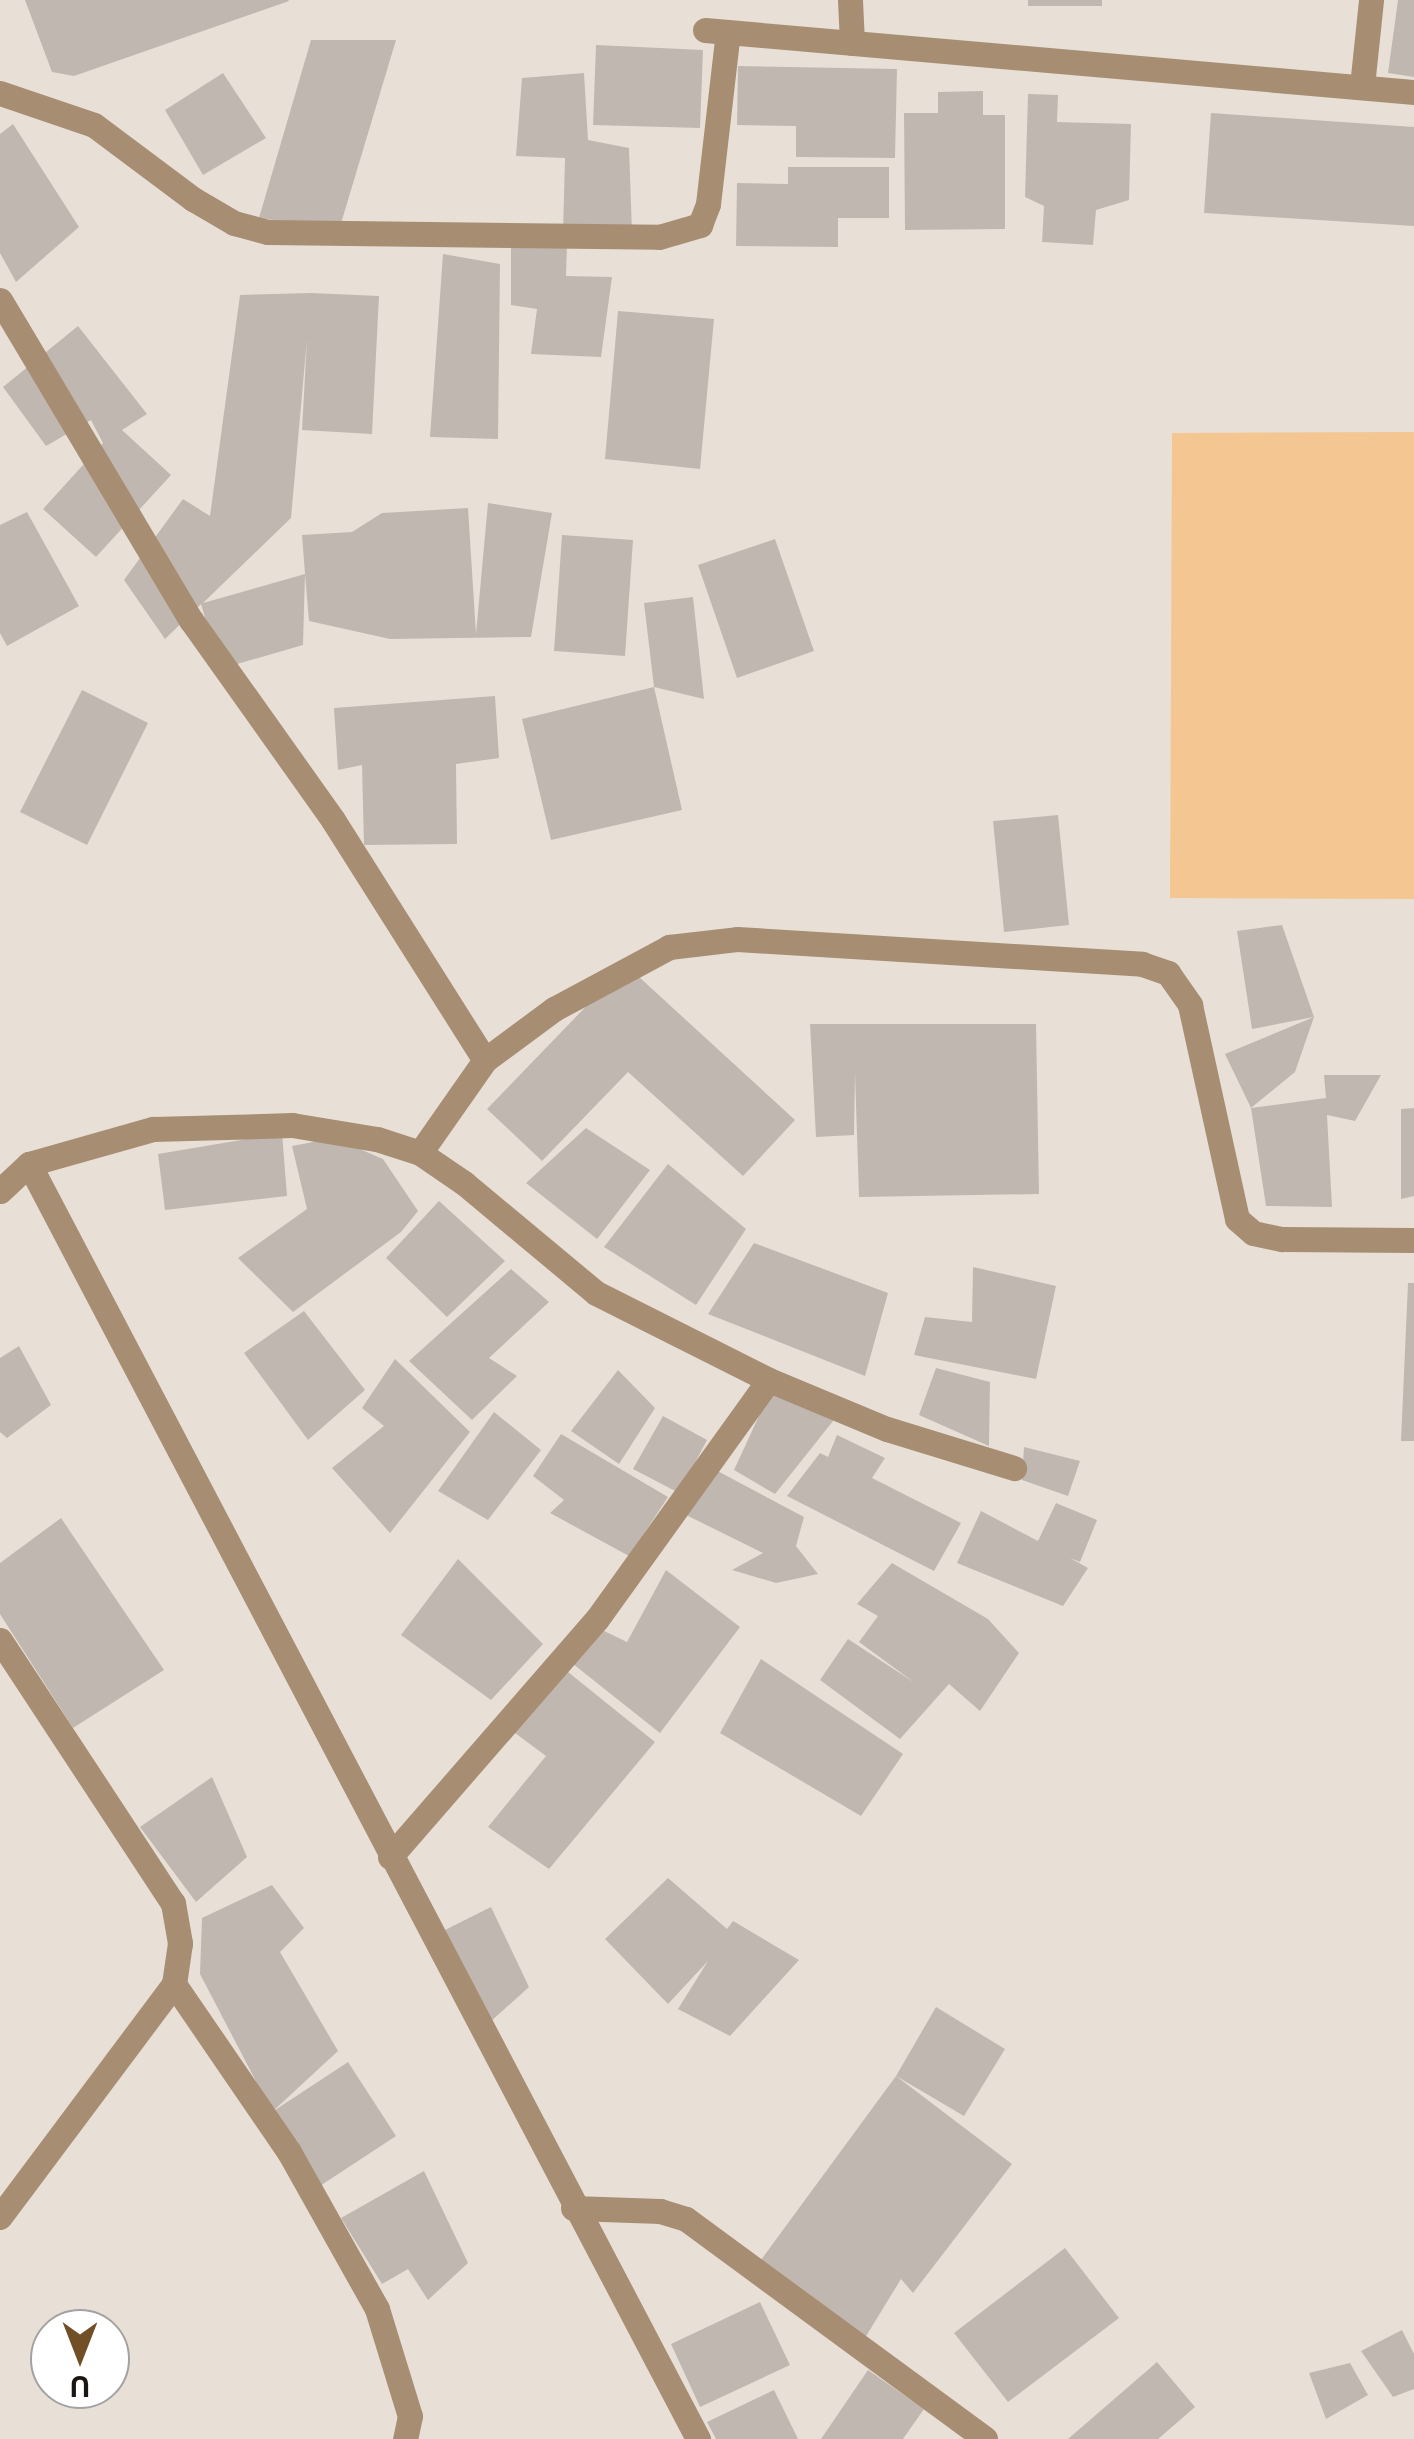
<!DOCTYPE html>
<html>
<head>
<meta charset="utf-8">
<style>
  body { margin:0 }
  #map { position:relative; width:1414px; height:2439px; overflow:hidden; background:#e8e0d7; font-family:"Noto Sans",sans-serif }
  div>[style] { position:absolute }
  .green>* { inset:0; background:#f3c692 }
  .building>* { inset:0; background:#c0b8b0 }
  .minor>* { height:25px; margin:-12.5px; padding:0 12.5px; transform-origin:12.5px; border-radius:12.5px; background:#a78e73 }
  span { translate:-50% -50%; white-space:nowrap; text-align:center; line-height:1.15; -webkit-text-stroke:8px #fff; paint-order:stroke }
  .north { position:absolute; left:30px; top:2309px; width:100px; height:100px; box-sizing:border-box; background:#fff; border:2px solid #a3a2a1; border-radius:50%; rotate:180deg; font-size:28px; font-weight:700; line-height:40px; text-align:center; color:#191613 }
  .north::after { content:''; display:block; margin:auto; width:35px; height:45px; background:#715027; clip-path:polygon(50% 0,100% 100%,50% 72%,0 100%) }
</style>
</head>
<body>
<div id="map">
  <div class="green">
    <div style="clip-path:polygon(1414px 432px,1414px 899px,1170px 898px,1172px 433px)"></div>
  </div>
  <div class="building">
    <div style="clip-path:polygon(25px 0,288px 0,289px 1px,74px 76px,52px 72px)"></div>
    <div style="clip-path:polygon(1028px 0,1102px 0,1102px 6px,1028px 6px)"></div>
    <div style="clip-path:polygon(1398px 0,1414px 0,1414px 77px,1388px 73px)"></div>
    <div style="clip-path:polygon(311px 40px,396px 40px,339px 230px,259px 218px)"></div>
    <div style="clip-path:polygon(596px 45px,703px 50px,700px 128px,593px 125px)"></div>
    <div style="clip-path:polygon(738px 66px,897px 69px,895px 158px,796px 157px,796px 126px,737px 125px)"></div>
    <div style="clip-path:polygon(223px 73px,266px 138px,203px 175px,165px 110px)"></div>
    <div style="clip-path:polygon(584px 73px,588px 140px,629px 148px,632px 232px,563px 232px,565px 158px,516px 156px,522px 78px)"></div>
    <div style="clip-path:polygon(983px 91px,983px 115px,1005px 115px,1005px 229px,905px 230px,904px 113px,938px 113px,938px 92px)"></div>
    <div style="clip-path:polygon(1028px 94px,1058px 95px,1057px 122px,1131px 124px,1129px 200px,1096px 210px,1093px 245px,1042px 242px,1044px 206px,1025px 197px)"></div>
    <div style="clip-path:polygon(1211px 113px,1414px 127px,1414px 226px,1204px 213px)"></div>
    <div style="clip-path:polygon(13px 124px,79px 227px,16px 282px,0 253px,0 134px)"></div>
    <div style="clip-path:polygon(788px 167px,889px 167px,889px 218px,838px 218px,838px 247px,736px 246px,737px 183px,788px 184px)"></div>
    <div style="clip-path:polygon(567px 244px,566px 276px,612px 277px,601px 357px,531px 354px,537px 309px,511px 305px,511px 245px)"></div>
    <div style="clip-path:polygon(443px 254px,500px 264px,498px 439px,430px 437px)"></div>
    <div style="clip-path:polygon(311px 293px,379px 296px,372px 434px,302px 430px,307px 339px,291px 518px,203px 603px,305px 574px,302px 535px,352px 532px,382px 513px,468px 508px,476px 634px,488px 503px,552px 513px,531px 637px,390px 639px,309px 621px,305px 574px,303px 645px,220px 669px,201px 604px,165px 639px,124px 580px,183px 499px,210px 516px,240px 295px)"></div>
    <div style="clip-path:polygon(618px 311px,714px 319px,700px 469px,605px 459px)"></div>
    <div style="clip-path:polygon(78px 326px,147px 414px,122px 430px,171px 475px,96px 557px,43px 509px,103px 443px,91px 420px,46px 446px,3px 387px)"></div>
    <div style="clip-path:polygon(27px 512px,79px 606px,7px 646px,0 633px,0 525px)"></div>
    <div style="clip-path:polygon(562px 535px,633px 540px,625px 656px,554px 651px)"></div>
    <div style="clip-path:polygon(775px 539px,814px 651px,737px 678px,698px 565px)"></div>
    <div style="clip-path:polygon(693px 597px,704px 699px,654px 687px,644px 603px)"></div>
    <div style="clip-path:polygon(654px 687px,682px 810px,551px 840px,522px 719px)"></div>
    <div style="clip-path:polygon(82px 690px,148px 723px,87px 845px,20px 812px)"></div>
    <div style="clip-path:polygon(495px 696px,499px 758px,456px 764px,457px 844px,364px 845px,362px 765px,338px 770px,334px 708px)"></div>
    <div style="clip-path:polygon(1058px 815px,1069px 925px,1004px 932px,993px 821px)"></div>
    <div style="clip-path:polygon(1282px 925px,1314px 1017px,1252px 1029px,1237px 931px)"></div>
    <div style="clip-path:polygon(626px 965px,795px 1120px,743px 1176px,628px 1072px,542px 1161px,487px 1109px)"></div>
    <div style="clip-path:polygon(1314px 1017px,1295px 1072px,1251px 1108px,1326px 1098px,1324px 1075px,1381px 1075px,1355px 1121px,1327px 1115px,1332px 1207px,1266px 1206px,1251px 1108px,1225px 1054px)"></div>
    <div style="clip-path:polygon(810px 1024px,1036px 1024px,1039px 1194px,859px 1197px,855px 1073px,854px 1135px,816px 1137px)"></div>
    <div style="clip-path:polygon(1414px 1108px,1414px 1196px,1401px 1199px,1401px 1109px)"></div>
    <div style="clip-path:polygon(586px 1128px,650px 1170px,597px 1239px,526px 1183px)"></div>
    <div style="clip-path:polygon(282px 1133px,287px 1196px,165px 1210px,158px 1154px)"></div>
    <div style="clip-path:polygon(334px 1138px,383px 1159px,418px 1211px,401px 1232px,293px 1312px,238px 1258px,307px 1209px,292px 1146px)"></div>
    <div style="clip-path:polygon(668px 1164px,746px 1229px,696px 1305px,604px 1247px)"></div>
    <div style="clip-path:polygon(439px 1201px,505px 1261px,447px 1317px,386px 1258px)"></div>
    <div style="clip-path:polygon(754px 1243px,888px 1293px,865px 1376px,708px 1314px)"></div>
    <div style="clip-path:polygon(973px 1267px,1056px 1286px,1036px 1379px,914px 1355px,925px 1317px,972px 1322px)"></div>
    <div style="clip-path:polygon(511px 1269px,549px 1302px,489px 1358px,517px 1376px,472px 1420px,409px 1361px)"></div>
    <div style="clip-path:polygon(1408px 1283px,1414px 1283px,1414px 1441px,1401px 1441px)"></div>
    <div style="clip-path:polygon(304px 1311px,365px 1390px,308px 1440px,244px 1353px)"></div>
    <div style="clip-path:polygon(19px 1346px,51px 1405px,7px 1438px,0 1432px,0 1358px)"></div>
    <div style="clip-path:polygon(395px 1359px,470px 1432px,390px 1533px,332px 1468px,384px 1426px,362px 1408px)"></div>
    <div style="clip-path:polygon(936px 1368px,990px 1382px,989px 1446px,919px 1415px)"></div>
    <div style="clip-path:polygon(618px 1370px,655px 1408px,619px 1464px,571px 1431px)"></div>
    <div style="clip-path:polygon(775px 1381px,841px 1411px,775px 1494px,734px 1470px)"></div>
    <div style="clip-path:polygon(494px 1412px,541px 1450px,488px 1520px,438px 1491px)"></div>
    <div style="clip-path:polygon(663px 1416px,707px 1440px,679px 1493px,633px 1469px)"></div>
    <div style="clip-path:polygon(561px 1434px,668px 1497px,629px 1556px,550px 1513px,564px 1500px,533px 1476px)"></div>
    <div style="clip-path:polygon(837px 1435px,885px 1458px,872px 1478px,961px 1523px,934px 1571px,787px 1496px,820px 1453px,828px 1457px)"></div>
    <div style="clip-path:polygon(1024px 1447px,1080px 1461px,1068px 1496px,1022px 1480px)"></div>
    <div style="clip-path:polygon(697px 1460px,804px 1517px,796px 1546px,818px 1574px,776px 1583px,732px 1570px,763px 1553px,682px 1513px)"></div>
    <div style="clip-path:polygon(1056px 1503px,1097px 1520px,1080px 1562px,1070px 1558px,1088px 1568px,1063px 1606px,957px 1563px,981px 1511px,1038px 1541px)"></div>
    <div style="clip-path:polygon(61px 1518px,164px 1670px,73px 1728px,0 1614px,0 1563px)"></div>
    <div style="clip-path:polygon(458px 1559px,543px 1644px,491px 1700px,401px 1635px)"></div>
    <div style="clip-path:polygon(892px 1563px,988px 1619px,1019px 1653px,980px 1711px,949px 1684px,900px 1739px,820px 1680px,848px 1639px,915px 1683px,859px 1642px,878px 1616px,857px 1604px)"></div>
    <div style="clip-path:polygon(666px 1570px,740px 1627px,660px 1733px,568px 1660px,602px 1630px,627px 1642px)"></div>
    <div style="clip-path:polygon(761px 1659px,903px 1754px,861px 1816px,720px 1733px)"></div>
    <div style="clip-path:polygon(568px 1672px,655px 1742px,549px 1869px,488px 1827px,546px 1756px,511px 1730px)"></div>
    <div style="clip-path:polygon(212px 1777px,247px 1857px,196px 1902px,140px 1827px)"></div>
    <div style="clip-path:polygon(668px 1878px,727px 1929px,733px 1921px,799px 1960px,730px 2036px,678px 2009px,708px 1961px,668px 2004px,605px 1939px)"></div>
    <div style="clip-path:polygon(272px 1885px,304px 1928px,280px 1952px,338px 2051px,272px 2112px,200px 1974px,202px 1918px)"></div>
    <div style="clip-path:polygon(491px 1907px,529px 1987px,489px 2023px,441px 1932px)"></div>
    <div style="clip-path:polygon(936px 2007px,1005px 2049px,964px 2116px,896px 2076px)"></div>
    <div style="clip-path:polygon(348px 2062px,396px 2136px,320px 2186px,272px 2112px)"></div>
    <div style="clip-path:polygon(896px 2076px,1012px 2164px,913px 2293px,901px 2279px,857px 2351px,747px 2279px)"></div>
    <div style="clip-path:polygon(424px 2171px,468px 2263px,428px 2300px,408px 2269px,382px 2284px,341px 2218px)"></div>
    <div style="clip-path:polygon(1065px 2248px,1119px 2318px,1008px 2402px,954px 2333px)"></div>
    <div style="clip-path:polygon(760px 2302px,790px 2365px,700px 2407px,671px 2344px)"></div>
    <div style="clip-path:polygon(1402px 2330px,1414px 2354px,1414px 2389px,1393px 2397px,1361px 2351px)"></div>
    <div style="clip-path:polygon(1157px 2362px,1195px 2407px,1158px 2439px,1068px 2439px)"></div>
    <div style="clip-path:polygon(1350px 2363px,1368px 2395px,1326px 2419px,1309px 2373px)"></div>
    <div style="clip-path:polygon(868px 2370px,924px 2409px,903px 2439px,821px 2439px)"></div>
    <div style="clip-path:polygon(774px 2390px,798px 2439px,716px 2439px,707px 2422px)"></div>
  </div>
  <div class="minor">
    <div style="left:850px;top:0;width:43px;rotate:87.3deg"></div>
    <div style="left:705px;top:30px;width:712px;rotate:5deg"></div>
    <div style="left:1362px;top:86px;width:86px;rotate:-84deg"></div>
    <div style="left:0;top:93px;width:99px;rotate:18.8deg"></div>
    <div style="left:94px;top:125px;width:124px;rotate:36.8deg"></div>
    <div style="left:193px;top:199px;width:48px;rotate:30.3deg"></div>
    <div style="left:234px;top:223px;width:35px;rotate:15deg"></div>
    <div style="left:268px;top:232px;width:391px;rotate:0.7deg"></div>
    <div style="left:659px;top:237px;width:43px;rotate:-16.3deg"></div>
    <div style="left:700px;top:225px;width:22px;rotate:-69deg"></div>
    <div style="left:708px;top:204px;width:173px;rotate:-83.4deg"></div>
    <div style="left:0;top:300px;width:373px;rotate:59.2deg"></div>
    <div style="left:191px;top:620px;width:245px;rotate:54.6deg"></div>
    <div style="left:333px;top:820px;width:284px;rotate:57.7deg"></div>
    <div style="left:485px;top:1060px;width:113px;rotate:125deg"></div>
    <div style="left:485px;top:1060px;width:86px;rotate:-36.5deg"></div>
    <div style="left:554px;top:1009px;width:131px;rotate:-28.3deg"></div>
    <div style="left:669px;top:947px;width:68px;rotate:-6.7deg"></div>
    <div style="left:737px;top:939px;width:406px;rotate:3.5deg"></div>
    <div style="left:1142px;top:964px;width:28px;rotate:19deg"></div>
    <div style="left:1168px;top:973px;width:39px;rotate:55deg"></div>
    <div style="left:1190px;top:1005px;width:219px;rotate:77.6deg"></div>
    <div style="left:1237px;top:1219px;width:21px;rotate:41deg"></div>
    <div style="left:1253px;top:1233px;width:30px;rotate:12deg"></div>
    <div style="left:1282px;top:1239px;width:132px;rotate:0.4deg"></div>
    <div style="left:29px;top:1164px;width:1440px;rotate:62.31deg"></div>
    <div style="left:0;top:1191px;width:40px;rotate:-43deg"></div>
    <div style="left:29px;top:1164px;width:129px;rotate:-15.8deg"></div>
    <div style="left:153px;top:1129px;width:139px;rotate:-1.6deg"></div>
    <div style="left:292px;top:1125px;width:86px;rotate:9.4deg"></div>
    <div style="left:377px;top:1139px;width:45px;rotate:18deg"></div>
    <div style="left:420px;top:1153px;width:53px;rotate:34.3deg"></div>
    <div style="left:464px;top:1183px;width:172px;rotate:39.8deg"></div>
    <div style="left:596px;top:1293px;width:194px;rotate:26.7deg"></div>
    <div style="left:769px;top:1380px;width:128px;rotate:22.6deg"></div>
    <div style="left:887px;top:1429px;width:133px;rotate:17.1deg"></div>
    <div style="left:0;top:1640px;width:315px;rotate:56.7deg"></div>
    <div style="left:173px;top:1903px;width:41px;rotate:80.1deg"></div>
    <div style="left:180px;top:1943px;width:41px;rotate:98.3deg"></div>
    <div style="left:174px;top:1984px;width:291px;rotate:126.8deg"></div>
    <div style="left:390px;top:1857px;width:315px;rotate:-49deg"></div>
    <div style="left:597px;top:1619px;width:294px;rotate:-54.3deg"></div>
    <div style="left:174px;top:1984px;width:204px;rotate:55.6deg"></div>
    <div style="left:289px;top:2152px;width:180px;rotate:60.7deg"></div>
    <div style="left:377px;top:2309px;width:112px;rotate:72.9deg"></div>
    <div style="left:410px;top:2416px;width:24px;rotate:102deg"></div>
    <div style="left:573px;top:2208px;width:87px;rotate:2deg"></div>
    <div style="left:660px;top:2211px;width:27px;rotate:17deg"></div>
    <div style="left:686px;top:2219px;width:371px;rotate:36.3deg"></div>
  </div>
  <div class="north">U</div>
</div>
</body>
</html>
